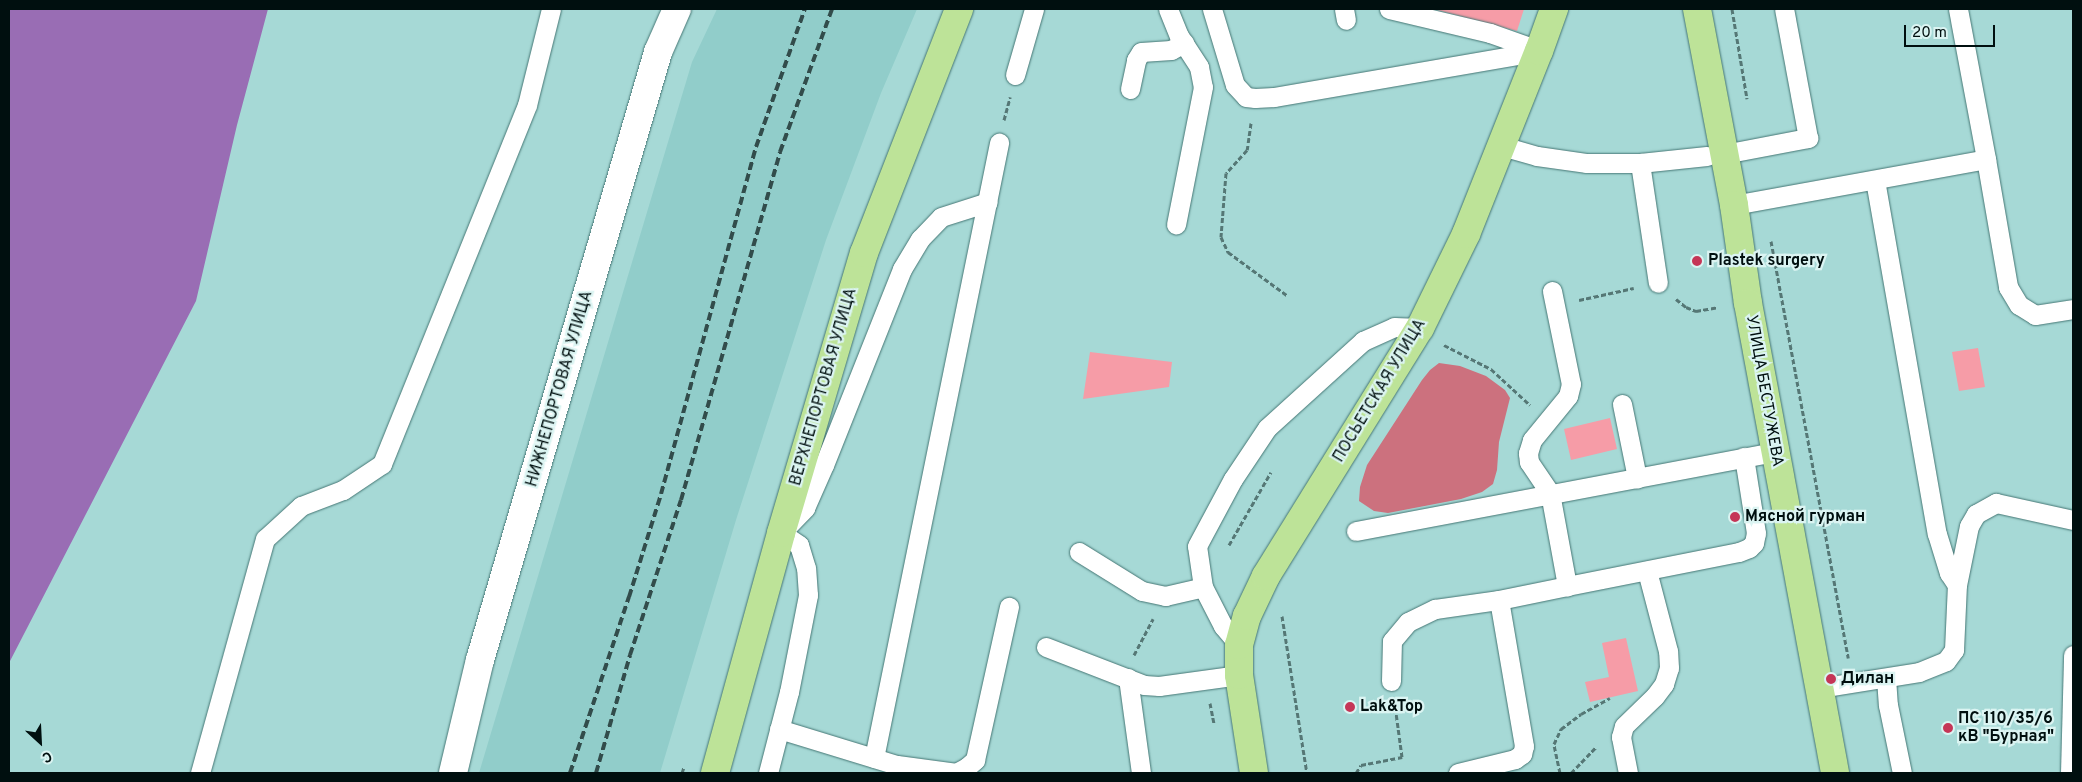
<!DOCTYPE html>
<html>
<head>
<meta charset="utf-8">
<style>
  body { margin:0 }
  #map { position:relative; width:2082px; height:782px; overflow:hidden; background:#a6d9d6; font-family:Overpass,sans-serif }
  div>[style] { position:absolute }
  .built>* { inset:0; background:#91cdca }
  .green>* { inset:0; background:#f69ca7 }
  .forest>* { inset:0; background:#cc717e }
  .water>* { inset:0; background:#996db4 }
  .path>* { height:3px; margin-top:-1.5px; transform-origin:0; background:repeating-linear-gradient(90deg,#557775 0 5px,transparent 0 7.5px) }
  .roads { filter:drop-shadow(0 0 1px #457674) drop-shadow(0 0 1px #457674) }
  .service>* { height:19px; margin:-9.5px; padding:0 9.5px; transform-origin:9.5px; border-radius:9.5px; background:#fff }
  .minor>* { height:28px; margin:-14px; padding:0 14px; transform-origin:14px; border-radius:14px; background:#fff }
  .primary>* { height:28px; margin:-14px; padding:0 14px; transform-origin:14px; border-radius:14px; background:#bde398 }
  .rail>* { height:4px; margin-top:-2px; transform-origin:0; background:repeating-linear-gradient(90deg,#324c4b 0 8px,transparent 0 12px) }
  .dots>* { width:14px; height:14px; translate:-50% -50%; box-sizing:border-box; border:2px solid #dbf4f2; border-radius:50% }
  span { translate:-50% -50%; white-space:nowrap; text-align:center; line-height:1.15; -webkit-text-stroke:4.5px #dbf4f2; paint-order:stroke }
  .poi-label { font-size:16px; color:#000f0f; font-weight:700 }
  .left { translate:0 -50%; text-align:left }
  .street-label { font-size:16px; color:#000f0f }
  .frame { position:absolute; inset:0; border:10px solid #000f0f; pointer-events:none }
  .north { position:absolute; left:15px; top:717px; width:50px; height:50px; -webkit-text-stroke:4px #dbf4f2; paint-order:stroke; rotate:155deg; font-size:14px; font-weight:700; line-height:20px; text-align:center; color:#000f0f }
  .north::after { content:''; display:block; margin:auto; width:18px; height:22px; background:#000f0f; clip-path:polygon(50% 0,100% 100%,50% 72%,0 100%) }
  .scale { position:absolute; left:1904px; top:25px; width:91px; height:22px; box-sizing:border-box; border:2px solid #000f0f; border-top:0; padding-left:6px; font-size:15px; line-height:18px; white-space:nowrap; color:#000f0f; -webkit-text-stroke:4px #dbf4f2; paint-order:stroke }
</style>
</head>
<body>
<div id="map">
  <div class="built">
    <div style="clip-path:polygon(717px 9px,917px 9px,881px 93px,826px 240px,736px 520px,660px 773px,479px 773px,692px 62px)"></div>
  </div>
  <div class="green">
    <div style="clip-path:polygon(1433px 9px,1524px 9px,1517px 31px)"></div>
    <div style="clip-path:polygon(1978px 348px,1985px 387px,1959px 391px,1952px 352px)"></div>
    <div style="clip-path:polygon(1090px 352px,1172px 362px,1169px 387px,1083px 399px)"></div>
    <div style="clip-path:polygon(1610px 418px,1617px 449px,1571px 460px,1564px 429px)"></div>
    <div style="clip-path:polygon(1626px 638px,1638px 691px,1590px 702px,1585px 682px,1609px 677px,1602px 643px)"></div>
  </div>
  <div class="forest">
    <div style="clip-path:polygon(1439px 363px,1460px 366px,1486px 376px,1505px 390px,1510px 398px,1499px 442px,1497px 470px,1493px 484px,1482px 492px,1461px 499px,1388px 513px,1374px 511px,1359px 501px,1360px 487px,1367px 465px,1422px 380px,1430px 370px)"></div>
  </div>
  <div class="water">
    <div style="clip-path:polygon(9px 9px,268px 9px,237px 125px,196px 301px,9px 663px)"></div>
  </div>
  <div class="path">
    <div style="left:1732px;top:9px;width:91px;rotate:80.5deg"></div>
    <div style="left:1004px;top:120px;width:24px;rotate:-75deg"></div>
    <div style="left:1251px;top:123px;width:27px;rotate:98deg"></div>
    <div style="left:1247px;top:150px;width:31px;rotate:132deg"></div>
    <div style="left:1226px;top:173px;width:64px;rotate:94.5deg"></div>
    <div style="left:1221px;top:237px;width:17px;rotate:65deg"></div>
    <div style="left:1228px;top:252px;width:74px;rotate:36.3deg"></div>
    <div style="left:1771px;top:241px;width:424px;rotate:79.5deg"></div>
    <div style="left:1676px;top:299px;width:13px;rotate:39deg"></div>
    <div style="left:1686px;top:307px;width:11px;rotate:22deg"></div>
    <div style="left:1696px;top:311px;width:22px;rotate:-10deg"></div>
    <div style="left:1579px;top:300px;width:56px;rotate:-12.3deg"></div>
    <div style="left:1444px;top:345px;width:53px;rotate:27.1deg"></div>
    <div style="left:1491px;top:369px;width:53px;rotate:42.7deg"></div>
    <div style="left:1229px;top:545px;width:84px;rotate:-60.1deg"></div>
    <div style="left:1282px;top:616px;width:159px;rotate:81deg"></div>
    <div style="left:1134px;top:655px;width:41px;rotate:-62.2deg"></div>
    <div style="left:1210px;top:703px;width:21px;rotate:79deg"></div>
    <div style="left:682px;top:773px;width:6px;rotate:-72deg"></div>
    <div style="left:1356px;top:773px;width:9px;rotate:-58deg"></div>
    <div style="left:1361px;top:765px;width:42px;rotate:-11deg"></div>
    <div style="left:1402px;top:757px;width:52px;rotate:-97.7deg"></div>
    <div style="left:1560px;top:773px;width:30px;rotate:-102deg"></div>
    <div style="left:1554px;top:744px;width:17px;rotate:-65deg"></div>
    <div style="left:1561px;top:729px;width:25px;rotate:-37deg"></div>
    <div style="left:1581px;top:714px;width:33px;rotate:-29deg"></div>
    <div style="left:1571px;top:773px;width:37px;rotate:-46deg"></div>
  </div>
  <div class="roads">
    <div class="service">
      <div style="left:1168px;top:9px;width:29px;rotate:68deg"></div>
      <div style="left:1179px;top:36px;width:37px;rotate:57deg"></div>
      <div style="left:1199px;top:67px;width:20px;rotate:79deg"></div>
      <div style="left:1203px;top:87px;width:140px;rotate:101.1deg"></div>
      <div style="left:1212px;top:9px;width:79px;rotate:73.2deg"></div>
      <div style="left:1235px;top:85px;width:16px;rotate:47deg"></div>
      <div style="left:1246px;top:97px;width:9px;rotate:6deg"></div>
      <div style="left:1255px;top:98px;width:19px;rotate:-3deg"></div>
      <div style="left:1274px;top:97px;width:269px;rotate:-9.8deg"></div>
      <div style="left:1344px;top:9px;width:11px;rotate:80deg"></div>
      <div style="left:1389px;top:9px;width:104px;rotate:13.4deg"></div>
      <div style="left:1490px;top:33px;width:51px;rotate:19.5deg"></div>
      <div style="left:1958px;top:9px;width:153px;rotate:79.4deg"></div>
      <div style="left:1015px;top:75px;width:69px;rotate:-73.9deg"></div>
      <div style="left:1130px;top:89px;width:30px;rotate:-78deg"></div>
      <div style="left:1136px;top:60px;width:9px;rotate:-58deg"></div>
      <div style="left:1141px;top:52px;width:30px;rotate:-4deg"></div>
      <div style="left:1171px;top:50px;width:15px;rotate:-28deg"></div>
      <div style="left:1502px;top:146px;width:36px;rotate:16deg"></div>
      <div style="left:1537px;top:156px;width:49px;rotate:8.1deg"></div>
      <div style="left:1586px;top:163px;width:54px"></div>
      <div style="left:1640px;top:163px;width:67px;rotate:-6deg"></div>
      <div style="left:1724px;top:154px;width:86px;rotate:-10.8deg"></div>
      <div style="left:1808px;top:138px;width:131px;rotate:-100.5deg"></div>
      <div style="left:1640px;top:163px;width:121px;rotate:81.5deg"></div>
      <div style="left:1875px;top:180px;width:359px;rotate:80.1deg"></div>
      <div style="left:1937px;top:534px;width:41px;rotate:72.9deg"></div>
      <div style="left:1949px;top:573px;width:14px;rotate:56deg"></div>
      <div style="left:1734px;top:205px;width:256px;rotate:-10.3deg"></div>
      <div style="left:1986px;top:159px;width:130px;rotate:80.2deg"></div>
      <div style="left:2008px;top:287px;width:21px;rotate:59deg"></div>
      <div style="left:2019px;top:305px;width:19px;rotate:32deg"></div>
      <div style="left:2035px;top:315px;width:38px;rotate:-9deg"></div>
      <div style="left:1552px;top:291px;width:95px;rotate:78.5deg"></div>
      <div style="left:1571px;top:384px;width:12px;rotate:104deg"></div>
      <div style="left:1568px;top:396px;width:57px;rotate:129.3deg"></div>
      <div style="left:1532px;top:440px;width:14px;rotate:107deg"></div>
      <div style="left:1528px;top:453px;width:9px;rotate:84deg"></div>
      <div style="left:1529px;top:462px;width:37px;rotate:56deg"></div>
      <div style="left:1550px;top:493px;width:95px;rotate:79.6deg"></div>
      <div style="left:1567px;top:586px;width:175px;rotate:-11.2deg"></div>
      <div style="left:1739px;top:552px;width:11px;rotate:-22deg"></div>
      <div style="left:1749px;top:548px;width:7px;rotate:-45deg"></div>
      <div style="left:1754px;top:543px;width:10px;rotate:-79deg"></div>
      <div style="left:1756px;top:533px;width:77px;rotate:-99deg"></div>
      <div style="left:1622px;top:404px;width:76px;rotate:78.5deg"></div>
      <div style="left:1356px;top:531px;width:426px;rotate:-10.7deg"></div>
      <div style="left:1079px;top:552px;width:74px;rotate:31.8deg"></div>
      <div style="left:1142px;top:591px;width:24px;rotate:12deg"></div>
      <div style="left:1165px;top:596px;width:39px;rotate:-13deg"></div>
      <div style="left:1239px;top:645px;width:25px;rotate:-130deg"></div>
      <div style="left:1223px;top:626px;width:44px;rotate:-117.1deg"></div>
      <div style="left:1203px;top:587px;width:41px;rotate:-98.3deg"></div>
      <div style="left:1197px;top:546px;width:76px;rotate:-61.8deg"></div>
      <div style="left:1233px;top:479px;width:61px;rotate:-56.3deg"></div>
      <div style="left:1267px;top:428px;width:130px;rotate:-42.2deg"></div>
      <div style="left:1363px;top:341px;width:34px;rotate:-24deg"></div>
      <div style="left:1394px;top:327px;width:26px;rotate:2deg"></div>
      <div style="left:1046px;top:647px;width:105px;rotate:21.2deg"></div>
      <div style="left:1144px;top:685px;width:15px;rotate:4deg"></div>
      <div style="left:1159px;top:686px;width:81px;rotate:-7.8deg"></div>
      <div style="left:1128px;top:678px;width:96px;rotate:82.2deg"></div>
      <div style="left:1886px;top:678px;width:27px;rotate:86deg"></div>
      <div style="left:1888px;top:705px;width:69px;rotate:78.4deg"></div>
      <div style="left:1391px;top:681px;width:40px;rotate:-88.6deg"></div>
      <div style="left:1392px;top:641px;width:25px;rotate:-50deg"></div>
      <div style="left:1408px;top:622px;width:30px;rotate:-26deg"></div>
      <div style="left:1435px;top:609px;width:65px;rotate:-8deg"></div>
      <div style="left:1499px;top:600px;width:69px;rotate:-11.6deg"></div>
      <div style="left:1819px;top:688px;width:101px;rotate:-9.1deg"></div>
      <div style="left:1919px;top:672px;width:29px;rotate:-22deg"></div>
      <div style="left:1946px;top:661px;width:14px;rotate:-54deg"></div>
      <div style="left:1954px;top:650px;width:65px;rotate:-87.4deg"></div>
      <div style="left:1957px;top:585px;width:60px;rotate:-78.5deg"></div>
      <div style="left:1969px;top:526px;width:14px;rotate:-60deg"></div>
      <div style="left:1976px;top:514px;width:23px;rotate:-29deg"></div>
      <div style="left:1996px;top:503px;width:79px;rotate:12.4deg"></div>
      <div style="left:779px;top:729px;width:123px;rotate:17deg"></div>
      <div style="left:897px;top:765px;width:60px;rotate:7.7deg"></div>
      <div style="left:956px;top:773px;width:13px;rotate:-29deg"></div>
      <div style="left:967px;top:767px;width:11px;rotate:-41deg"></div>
      <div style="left:975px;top:760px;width:157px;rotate:-77.5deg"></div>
      <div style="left:874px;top:758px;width:628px;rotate:-78.51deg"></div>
      <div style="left:200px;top:773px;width:243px;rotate:-74.5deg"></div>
      <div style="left:265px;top:539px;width:49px;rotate:-42.5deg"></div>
      <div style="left:301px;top:506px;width:45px;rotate:-20.9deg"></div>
      <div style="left:343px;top:490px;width:47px;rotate:-33.7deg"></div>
      <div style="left:382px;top:464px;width:387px;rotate:-68deg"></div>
      <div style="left:527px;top:105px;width:99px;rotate:-76deg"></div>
      <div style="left:768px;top:773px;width:84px;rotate:-75.5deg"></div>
      <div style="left:789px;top:692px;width:99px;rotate:-78.9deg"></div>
      <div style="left:808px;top:595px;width:27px;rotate:-94deg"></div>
      <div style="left:806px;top:568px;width:24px;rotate:-107deg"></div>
      <div style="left:799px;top:545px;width:22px;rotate:-146deg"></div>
      <div style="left:781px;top:533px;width:35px;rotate:-46deg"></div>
      <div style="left:805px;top:508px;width:47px;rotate:-66.2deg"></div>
      <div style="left:824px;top:465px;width:211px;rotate:-68.3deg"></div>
      <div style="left:902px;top:269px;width:35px;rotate:-59deg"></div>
      <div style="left:920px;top:239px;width:30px;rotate:-46deg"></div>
      <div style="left:941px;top:217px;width:49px;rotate:-17.7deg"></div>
      <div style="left:1458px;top:773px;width:59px;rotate:-13.8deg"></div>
      <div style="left:1515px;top:759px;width:9px;rotate:-36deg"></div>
      <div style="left:1522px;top:754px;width:8px;rotate:-76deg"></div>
      <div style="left:1524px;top:746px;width:148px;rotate:-99.7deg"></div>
      <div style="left:1628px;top:773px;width:37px;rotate:-101deg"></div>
      <div style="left:1621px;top:737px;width:11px;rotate:-75deg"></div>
      <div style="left:1624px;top:726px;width:43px;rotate:-44.1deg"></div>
      <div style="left:1655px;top:696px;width:15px;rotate:-53deg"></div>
      <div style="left:1664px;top:684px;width:17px;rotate:-73deg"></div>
      <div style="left:1669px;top:668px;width:17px;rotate:-93deg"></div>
      <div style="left:1668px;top:651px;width:83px;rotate:-104.7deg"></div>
      <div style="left:2070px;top:773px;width:118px;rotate:-88.5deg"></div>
    </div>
    <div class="minor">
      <div style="left:453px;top:773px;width:116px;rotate:-76.6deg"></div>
      <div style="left:480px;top:660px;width:634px;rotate:-73.68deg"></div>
      <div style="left:658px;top:52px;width:47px;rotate:-66.2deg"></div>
    </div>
    <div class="primary">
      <div style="left:1697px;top:9px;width:199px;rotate:79.3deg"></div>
      <div style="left:1734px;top:205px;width:99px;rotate:81.9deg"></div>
      <div style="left:1748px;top:303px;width:478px;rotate:79.5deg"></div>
      <div style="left:715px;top:773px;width:249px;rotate:-74.6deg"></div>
      <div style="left:781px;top:533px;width:292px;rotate:-73.5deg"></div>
      <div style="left:864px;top:253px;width:262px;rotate:-68.7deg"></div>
      <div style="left:1254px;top:773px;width:99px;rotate:-98.7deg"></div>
      <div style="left:1239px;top:675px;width:30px;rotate:-90deg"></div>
      <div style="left:1239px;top:645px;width:30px;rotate:-75deg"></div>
      <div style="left:1247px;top:616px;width:44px;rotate:-64.6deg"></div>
      <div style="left:1266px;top:576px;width:292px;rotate:-58.2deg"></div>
      <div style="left:1420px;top:328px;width:105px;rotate:-63.9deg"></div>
      <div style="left:1466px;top:234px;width:197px;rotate:-68.3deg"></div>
      <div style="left:1539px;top:51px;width:45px;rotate:-70.3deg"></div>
    </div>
  </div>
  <div class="rail">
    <div style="left:570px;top:773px;width:186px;rotate:-71.5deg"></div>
    <div style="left:629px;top:597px;width:108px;rotate:-72.7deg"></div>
    <div style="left:661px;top:494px;width:360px;rotate:-74.7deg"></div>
    <div style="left:756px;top:147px;width:146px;rotate:-70.5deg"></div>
    <div style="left:596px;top:773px;width:123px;rotate:-73.9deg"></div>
    <div style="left:630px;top:655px;width:163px;rotate:-71.8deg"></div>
    <div style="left:681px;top:500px;width:362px;rotate:-74.1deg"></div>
    <div style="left:780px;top:152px;width:152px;rotate:-70deg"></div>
  </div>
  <div class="dots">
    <div style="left:1697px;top:261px;background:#c53657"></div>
    <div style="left:1735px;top:517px;background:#c53657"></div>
    <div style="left:1831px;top:679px;background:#c53657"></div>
    <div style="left:1350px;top:707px;background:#c53657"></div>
    <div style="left:1948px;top:728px;background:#c53657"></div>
  </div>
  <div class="poi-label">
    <span class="left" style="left:1708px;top:261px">Plastek surgery</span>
    <span class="left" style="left:1745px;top:517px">Мясной гурман</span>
    <span class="left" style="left:1841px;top:679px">Дилан</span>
    <span class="left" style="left:1360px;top:707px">Lak&amp;Top</span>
    <span class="left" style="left:1958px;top:728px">ПС 110/35/6<br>кВ "Бурная"</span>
  </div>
  <div class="street-label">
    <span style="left:824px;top:387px;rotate:-74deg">ВЕРХНЕПОРТОВАЯ УЛИЦА</span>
    <span style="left:560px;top:389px;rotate:-74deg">НИЖНЕПОРТОВАЯ УЛИЦА</span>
    <span style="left:1380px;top:391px;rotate:-59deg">ПОСЬЕТСКАЯ УЛИЦА</span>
    <span style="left:1764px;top:391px;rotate:80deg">УЛИЦА БЕСТУЖЕВА</span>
  </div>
  <div class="frame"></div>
  <div class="north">С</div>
  <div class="scale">20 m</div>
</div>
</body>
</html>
